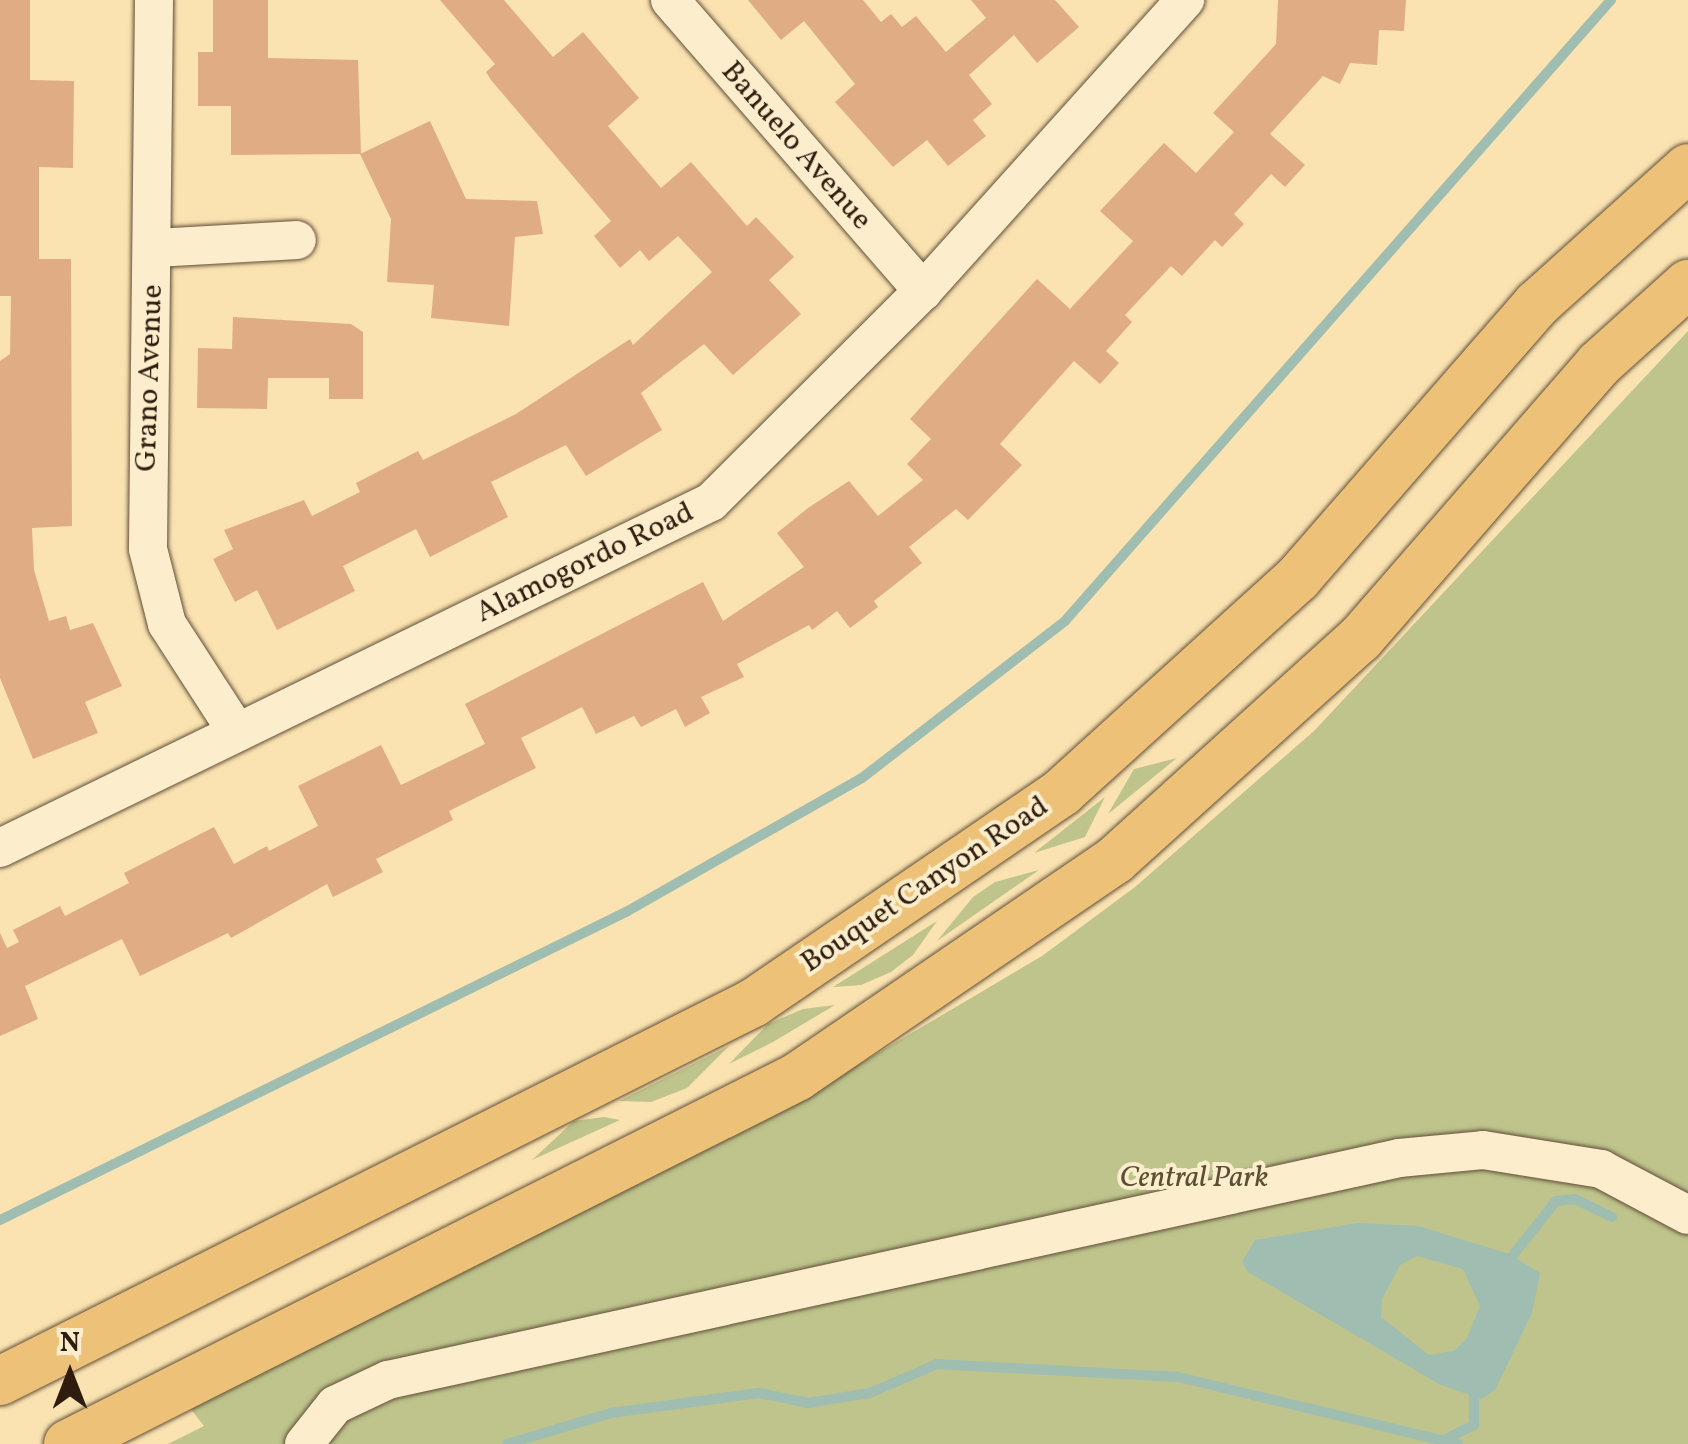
<!DOCTYPE html>
<html>
<head>
<meta charset="utf-8">
<style>
  body { margin:0 }
  #map { position:relative; width:1688px; height:1444px; overflow:hidden; background:#fae3b1; font-family:Vollkorn,serif }
  div>[style] { position:absolute }
  .green>* { inset:0; background:#bec48c }
  .water>* { inset:0; background:#9fbdb0 }
  .stream>* { height:10px; margin:-5px; padding:0 5px; transform-origin:5px; border-radius:5px; background:#9fbdb0 }
  .building>* { inset:0; background:#e0ac83 }
  .roads { filter:drop-shadow(0 0 2px #614e38) drop-shadow(0 0 2px #614e38) }
  .minor>* { height:38px; margin:-19px; padding:0 19px; transform-origin:19px; border-radius:19px; background:#fcedcc }
  .major>* { height:48px; margin:-24px; padding:0 24px; transform-origin:24px; border-radius:24px; background:#edc278 }
  span { translate:-50% -50%; white-space:nowrap; text-align:center; line-height:1.15; -webkit-text-stroke:8px #fcedcc; paint-order:stroke }
  .street-label { font-size:30px; color:#2e1d0f }
  .park-label { font-size:30px; color:#594f34; font-style:italic }
  .north { position:absolute; left:20px; top:1324px; width:100px; height:100px; -webkit-text-stroke:8px #fcedcc; paint-order:stroke; rotate:0deg; font-size:28px; font-weight:700; line-height:40px; text-align:center; color:#2e1d0f }
  .north::after { content:''; display:block; margin:auto; width:35px; height:45px; background:#2e1d0f; clip-path:polygon(50% 0,100% 100%,50% 72%,0 100%) }
</style>
</head>
<body>
<div id="map">
  <div class="green">
    <div style="clip-path:polygon(1688px 331px,1688px 1444px,168px 1444px,204px 1426px,190px 1408px,817px 1089px,1042px 956px,1135px 887px,1314px 731px)"></div>
    <div style="clip-path:polygon(1177px 758px,1108px 814px,1134px 769px)"></div>
    <div style="clip-path:polygon(1105px 797px,1085px 837px,1034px 853px)"></div>
    <div style="clip-path:polygon(1039px 870px,937px 941px,973px 897px,995px 882px)"></div>
    <div style="clip-path:polygon(937px 921px,913px 955px,891px 972px,861px 985px,833px 987px)"></div>
    <div style="clip-path:polygon(835px 1005px,773px 1042px,729px 1064px,768px 1024px,803px 1009px)"></div>
    <div style="clip-path:polygon(729px 1046px,687px 1088px,651px 1102px,619px 1101px)"></div>
    <div style="clip-path:polygon(604px 1117px,620px 1120px,532px 1160px,574px 1121px)"></div>
  </div>
  <div class="water">
    <div style="clip-path:polygon(evenodd,1358px 1223px,1418px 1226px,1509px 1254px,1540px 1273px,1532px 1313px,1495px 1390px,1481px 1399px,1439px 1384px,1248px 1272px,1242px 1262px,1255px 1240px,1358px 1223px,1417px 1256px,1463px 1269px,1480px 1306px,1467px 1338px,1454px 1351px,1429px 1355px,1381px 1317px,1382px 1299px,1400px 1265px,1417px 1256px)"></div>
  </div>
  <div class="stream">
    <div style="left:0;top:1220px;width:698px;rotate:-26.2deg"></div>
    <div style="left:626px;top:912px;width:271px;rotate:-29.6deg"></div>
    <div style="left:862px;top:778px;width:257px;rotate:-37.7deg"></div>
    <div style="left:1065px;top:621px;width:827px;rotate:-48.68deg"></div>
    <div style="left:1505px;top:1265px;width:82px;rotate:-51.4deg"></div>
    <div style="left:1556px;top:1201px;width:19px;rotate:-6deg"></div>
    <div style="left:1575px;top:1199px;width:41px;rotate:25.9deg"></div>
    <div style="left:1448px;top:1438px;width:29px;rotate:-27deg"></div>
    <div style="left:1474px;top:1425px;width:42px;rotate:-90deg"></div>
    <div style="left:507px;top:1444px;width:109px;rotate:-16.6deg"></div>
    <div style="left:611px;top:1413px;width:149px;rotate:-7.7deg"></div>
    <div style="left:759px;top:1393px;width:50px;rotate:11.5deg"></div>
    <div style="left:808px;top:1403px;width:63px;rotate:-9.2deg"></div>
    <div style="left:870px;top:1393px;width:73px;rotate:-23.4deg"></div>
    <div style="left:937px;top:1364px;width:241px;rotate:3.1deg"></div>
    <div style="left:1178px;top:1377px;width:288px;rotate:13.5deg"></div>
  </div>
  <div class="building">
    <div style="clip-path:polygon(0 0,30px 0,30px 80px,74px 81px,73px 168px,39px 167px,39px 259px,71px 259px,72px 526px,32px 528px,34px 570px,49px 621px,66px 616px,70px 630px,93px 623px,122px 686px,85px 702px,98px 733px,33px 759px,0 678px,0 361px,10px 354px,11px 296px,0 296px)"></div>
    <div style="clip-path:polygon(213px 0,268px 0,268px 58px,358px 60px,361px 154px,231px 155px,231px 106px,198px 106px,198px 52px,213px 52px)"></div>
    <div style="clip-path:polygon(440px 0,504px 0,553px 57px,583px 32px,639px 98px,608px 126px,661px 188px,691px 162px,747px 226px,756px 217px,794px 257px,769px 280px,801px 314px,733px 375px,704px 344px,641px 393px,662px 430px,586px 476px,566px 445px,491px 482px,508px 517px,430px 557px,416px 529px,343px 566px,355px 591px,277px 630px,257px 590px,235px 602px,213px 559px,233px 549px,224px 530px,304px 500px,312px 516px,360px 492px,356px 483px,418px 451px,423px 460px,516px 414px,630px 339px,633px 345px,712px 272px,678px 236px,649px 261px,640px 250px,620px 268px,594px 236px,611px 221px,491px 80px,486px 72px,495px 64px)"></div>
    <div style="clip-path:polygon(748px 0,863px 0,881px 22px,891px 14px,902px 27px,916px 16px,946px 52px,986px 18px,971px 0,1055px 0,1079px 27px,1037px 63px,1014px 35px,969px 75px,992px 104px,973px 120px,986px 136px,948px 166px,927px 140px,893px 167px,835px 102px,855px 84px,804px 21px,781px 40px)"></div>
    <div style="clip-path:polygon(1278px 0,1406px 0,1404px 31px,1379px 30px,1377px 65px,1350px 63px,1340px 84px,1323px 76px,1270px 134px,1305px 165px,1285px 187px,1271px 174px,1234px 214px,1244px 224px,1222px 247px,1215px 240px,1182px 276px,1171px 266px,1125px 315px,1132px 322px,1106px 351px,1119px 363px,1100px 384px,1074px 361px,1000px 444px,1022px 465px,968px 520px,956px 509px,909px 547px,922px 563px,874px 601px,878px 607px,850px 628px,837px 611px,812px 630px,809px 625px,737px 664px,744px 677px,701px 697px,710px 713px,685px 727px,676px 709px,641px 727px,634px 716px,596px 734px,582px 707px,521px 738px,536px 768px,449px 811px,453px 820px,376px 859px,383px 872px,333px 897px,327px 884px,231px 938px,228px 933px,140px 976px,122px 939px,25px 986px,38px 1019px,0 1036px,0 933px,7px 948px,19px 942px,13px 930px,60px 906px,65px 916px,129px 883px,124px 873px,214px 827px,234px 864px,267px 846px,269px 851px,318px 826px,298px 786px,381px 745px,401px 785px,485px 744px,465px 704px,703px 582px,723px 621px,804px 567px,777px 533px,808px 508px,849px 481px,878px 516px,923px 480px,907px 464px,931px 439px,910px 419px,1037px 279px,1070px 309px,1133px 241px,1100px 211px,1164px 143px,1196px 173px,1234px 132px,1213px 113px,1276px 44px)"></div>
    <div style="clip-path:polygon(430px 121px,466px 199px,537px 201px,543px 234px,515px 237px,509px 326px,431px 318px,434px 285px,387px 282px,391px 219px,360px 154px)"></div>
    <div style="clip-path:polygon(233px 317px,351px 324px,363px 332px,363px 399px,329px 399px,329px 378px,268px 378px,267px 409px,197px 408px,198px 348px,232px 349px)"></div>
  </div>
  <div class="roads">
    <div class="minor">
      <div style="left:154px;top:0;width:549px;rotate:90.63deg"></div>
      <div style="left:148px;top:549px;width:77px;rotate:75.8deg"></div>
      <div style="left:167px;top:624px;width:129px;rotate:57.1deg"></div>
      <div style="left:670px;top:0;width:386px;rotate:49deg"></div>
      <div style="left:156px;top:248px;width:141px;rotate:-3.2deg"></div>
      <div style="left:0;top:848px;width:791px;rotate:-25.95deg"></div>
      <div style="left:711px;top:502px;width:299px;rotate:-44.9deg"></div>
      <div style="left:923px;top:291px;width:392px;rotate:-48deg"></div>
      <div style="left:304px;top:1444px;width:50px;rotate:-51.5deg"></div>
      <div style="left:335px;top:1405px;width:59px;rotate:-25.3deg"></div>
      <div style="left:388px;top:1380px;width:1035px;rotate:-12.38deg"></div>
      <div style="left:1399px;top:1158px;width:84px;rotate:-5.4deg"></div>
      <div style="left:1483px;top:1150px;width:120px;rotate:9.1deg"></div>
      <div style="left:1601px;top:1169px;width:98px;rotate:27.9deg"></div>
    </div>
    <div class="major">
      <div style="left:0;top:1381px;width:843px;rotate:-26.66deg"></div>
      <div style="left:753px;top:1003px;width:374px;rotate:-34.3deg"></div>
      <div style="left:1062px;top:792px;width:319px;rotate:-42.2deg"></div>
      <div style="left:1298px;top:578px;width:364px;rotate:-48.9deg"></div>
      <div style="left:1537px;top:304px;width:203px;rotate:-42deg"></div>
      <div style="left:68px;top:1444px;width:816px;rotate:-26.72deg"></div>
      <div style="left:797px;top:1077px;width:385px;rotate:-34.3deg"></div>
      <div style="left:1115px;top:860px;width:330px;rotate:-42.1deg"></div>
      <div style="left:1360px;top:639px;width:364px;rotate:-49deg"></div>
      <div style="left:1599px;top:364px;width:120px;rotate:-42deg"></div>
    </div>
  </div>
  <div class="street-label">
    <span style="left:796px;top:146px;rotate:49deg">Banuelo Avenue</span>
    <span style="left:150px;top:378px;rotate:-88deg">Grano Avenue</span>
    <span style="left:585px;top:563px;rotate:-26deg">Alamogordo Road</span>
    <span style="left:925px;top:885px;rotate:-34deg">Bouquet Canyon Road</span>
  </div>
  <div class="park-label">
    <span style="left:1194px;top:1178px">Central Park</span>
  </div>
  <div class="north">N</div>
</div>
</body>
</html>
